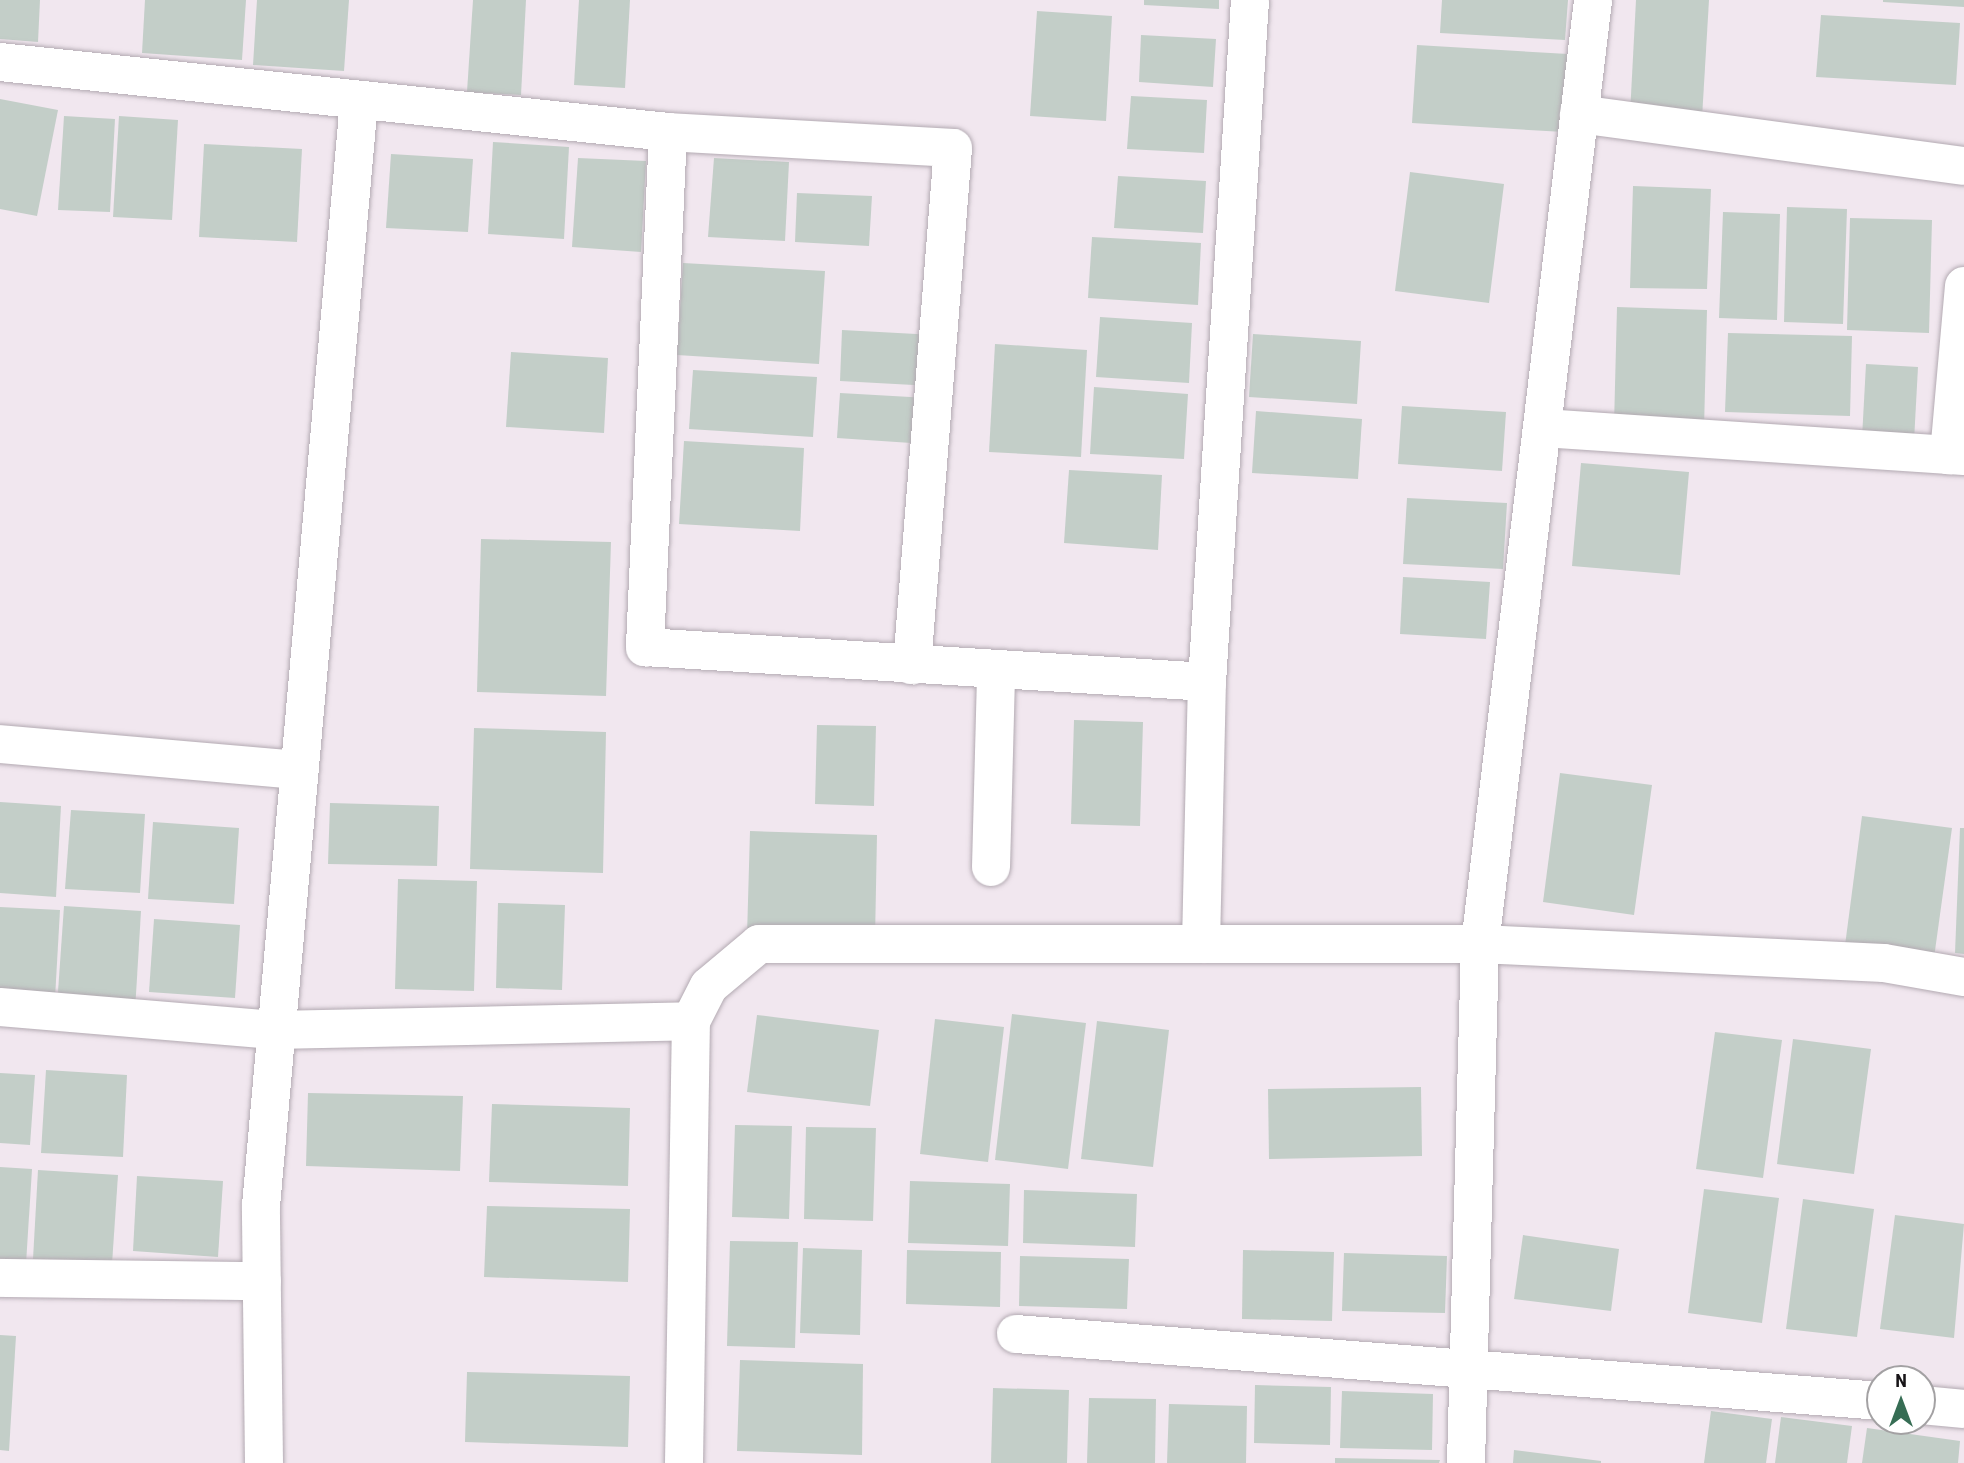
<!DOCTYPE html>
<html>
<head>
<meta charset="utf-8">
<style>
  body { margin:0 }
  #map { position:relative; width:1964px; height:1463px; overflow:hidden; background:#f1e7ef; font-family:"Roboto Condensed",sans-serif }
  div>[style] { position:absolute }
  .building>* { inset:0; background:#c3cec8 }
  .roads { filter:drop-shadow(0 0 2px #b3aab2) drop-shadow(0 0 2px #b3aab2) }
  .minor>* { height:38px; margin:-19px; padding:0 19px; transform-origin:19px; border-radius:19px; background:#fff }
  span { translate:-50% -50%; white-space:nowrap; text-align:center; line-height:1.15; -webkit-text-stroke:5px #fff; paint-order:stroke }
  .north { position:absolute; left:1866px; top:1365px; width:70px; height:70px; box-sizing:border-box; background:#fff; border:2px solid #a3a1a3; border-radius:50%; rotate:0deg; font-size:19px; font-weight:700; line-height:28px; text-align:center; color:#181518 }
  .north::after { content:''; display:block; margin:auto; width:24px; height:32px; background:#366d54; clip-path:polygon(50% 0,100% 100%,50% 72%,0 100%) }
</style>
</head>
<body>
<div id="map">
  <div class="building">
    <div style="clip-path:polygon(0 0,40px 0,38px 42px,0 39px)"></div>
    <div style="clip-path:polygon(145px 0,246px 0,242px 60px,142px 53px)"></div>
    <div style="clip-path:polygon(257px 0,349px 0,344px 71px,253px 65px)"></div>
    <div style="clip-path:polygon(473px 0,526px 0,521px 95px,467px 92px)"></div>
    <div style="clip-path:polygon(579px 0,630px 0,625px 88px,574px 85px)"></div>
    <div style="clip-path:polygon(1144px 0,1219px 0,1219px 9px,1144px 5px)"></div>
    <div style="clip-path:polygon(1442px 0,1568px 0,1565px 40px,1440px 33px)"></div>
    <div style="clip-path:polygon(1636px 0,1709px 0,1702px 118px,1630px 114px)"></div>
    <div style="clip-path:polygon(1883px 0,1964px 0,1964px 7px,1883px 2px)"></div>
    <div style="clip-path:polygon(1037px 11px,1112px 16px,1106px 121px,1030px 116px)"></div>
    <div style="clip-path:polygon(1821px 15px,1960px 23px,1956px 85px,1816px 77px)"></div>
    <div style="clip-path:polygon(1141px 35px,1216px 39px,1213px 87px,1139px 82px)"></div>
    <div style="clip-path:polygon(1417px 45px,1568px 54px,1564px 132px,1412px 123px)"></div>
    <div style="clip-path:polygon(1131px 96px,1207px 100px,1204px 153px,1127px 149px)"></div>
    <div style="clip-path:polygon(0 99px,58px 110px,37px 216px,0 209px)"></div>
    <div style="clip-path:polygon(64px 116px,115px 119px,110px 212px,58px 210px)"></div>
    <div style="clip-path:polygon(119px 116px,178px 120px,172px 220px,113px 217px)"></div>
    <div style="clip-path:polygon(493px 142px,569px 147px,564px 239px,488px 234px)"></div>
    <div style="clip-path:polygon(204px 144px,302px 149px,297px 242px,199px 237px)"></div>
    <div style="clip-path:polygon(391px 154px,473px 159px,468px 232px,386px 228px)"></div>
    <div style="clip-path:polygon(578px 158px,646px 161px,641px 252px,572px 247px)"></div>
    <div style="clip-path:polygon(714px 158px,789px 162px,785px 241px,708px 237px)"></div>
    <div style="clip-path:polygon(1410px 172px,1504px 184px,1489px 303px,1395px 291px)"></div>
    <div style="clip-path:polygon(1118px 176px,1206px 181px,1203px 233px,1114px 228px)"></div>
    <div style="clip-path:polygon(1633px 186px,1711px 189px,1707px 289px,1630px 288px)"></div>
    <div style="clip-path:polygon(797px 193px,872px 196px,869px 246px,795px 242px)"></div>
    <div style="clip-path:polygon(1787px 207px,1847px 209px,1843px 324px,1784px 322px)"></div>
    <div style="clip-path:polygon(1723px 212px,1780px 214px,1777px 320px,1719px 318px)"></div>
    <div style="clip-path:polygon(1850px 218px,1932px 220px,1929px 333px,1847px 330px)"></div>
    <div style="clip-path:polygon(1092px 237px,1201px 243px,1198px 305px,1088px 298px)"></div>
    <div style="clip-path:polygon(683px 263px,825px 271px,819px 364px,677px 355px)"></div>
    <div style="clip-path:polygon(1617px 307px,1707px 310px,1704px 428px,1614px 425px)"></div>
    <div style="clip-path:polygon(1100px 317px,1192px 323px,1189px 383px,1096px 377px)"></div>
    <div style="clip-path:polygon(842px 330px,935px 335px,932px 386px,840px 381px)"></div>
    <div style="clip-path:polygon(1728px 333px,1852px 336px,1850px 416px,1725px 412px)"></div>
    <div style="clip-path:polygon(1253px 334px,1361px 341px,1357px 404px,1249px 397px)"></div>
    <div style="clip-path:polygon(995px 344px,1087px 350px,1081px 457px,989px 452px)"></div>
    <div style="clip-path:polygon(511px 352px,608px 358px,604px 433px,506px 427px)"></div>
    <div style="clip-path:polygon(1866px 364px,1918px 367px,1914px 441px,1862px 438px)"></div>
    <div style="clip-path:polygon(693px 370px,817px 377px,813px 437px,689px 429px)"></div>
    <div style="clip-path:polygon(1094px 387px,1188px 394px,1184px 459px,1090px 454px)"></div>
    <div style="clip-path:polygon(840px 393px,928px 398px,926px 444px,837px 438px)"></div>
    <div style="clip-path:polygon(1402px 406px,1506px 412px,1502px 471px,1398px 464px)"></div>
    <div style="clip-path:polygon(1256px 411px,1362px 419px,1358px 479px,1252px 473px)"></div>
    <div style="clip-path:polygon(684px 441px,804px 448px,800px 531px,679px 524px)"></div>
    <div style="clip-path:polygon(1581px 463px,1689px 472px,1680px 575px,1572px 566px)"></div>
    <div style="clip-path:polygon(1069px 470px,1162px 475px,1158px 550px,1064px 543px)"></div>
    <div style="clip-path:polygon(1407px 498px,1507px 503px,1503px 569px,1403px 564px)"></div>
    <div style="clip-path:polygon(481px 539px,611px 542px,606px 696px,477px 692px)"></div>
    <div style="clip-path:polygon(1403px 577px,1490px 582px,1486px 639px,1400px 634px)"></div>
    <div style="clip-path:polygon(1074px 720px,1143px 722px,1140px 826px,1071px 824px)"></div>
    <div style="clip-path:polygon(817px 725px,876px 726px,874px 806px,815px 804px)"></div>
    <div style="clip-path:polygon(474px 728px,606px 732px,603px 873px,470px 869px)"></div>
    <div style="clip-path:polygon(1560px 773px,1652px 785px,1634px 915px,1543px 902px)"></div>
    <div style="clip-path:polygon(0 802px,61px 806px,56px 897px,0 893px)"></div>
    <div style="clip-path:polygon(330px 803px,439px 806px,437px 866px,328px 864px)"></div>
    <div style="clip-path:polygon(71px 810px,145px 814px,140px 893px,65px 889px)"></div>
    <div style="clip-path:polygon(1862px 816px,1952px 828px,1933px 965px,1844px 953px)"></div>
    <div style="clip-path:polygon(153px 822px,239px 828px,234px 904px,148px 899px)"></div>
    <div style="clip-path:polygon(1960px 828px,1964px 828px,1964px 954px,1955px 953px)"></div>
    <div style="clip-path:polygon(750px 831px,877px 835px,875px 939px,747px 936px)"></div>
    <div style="clip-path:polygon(398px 879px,477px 881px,474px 991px,395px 989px)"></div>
    <div style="clip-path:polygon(498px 903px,565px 905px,562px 990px,496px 988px)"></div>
    <div style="clip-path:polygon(64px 906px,141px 911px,135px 1011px,57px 1006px)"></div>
    <div style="clip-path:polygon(0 907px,60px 910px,55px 998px,0 995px)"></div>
    <div style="clip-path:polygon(154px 919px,240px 925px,235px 998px,149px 992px)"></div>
    <div style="clip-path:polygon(1012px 1014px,1086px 1023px,1068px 1169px,995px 1160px)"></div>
    <div style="clip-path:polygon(757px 1015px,879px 1030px,870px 1106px,747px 1092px)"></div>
    <div style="clip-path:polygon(935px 1019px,1004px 1027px,988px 1162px,920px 1154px)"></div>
    <div style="clip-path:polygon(1097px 1021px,1169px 1030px,1153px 1167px,1081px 1159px)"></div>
    <div style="clip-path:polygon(1715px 1032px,1782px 1040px,1763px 1178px,1696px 1169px)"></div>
    <div style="clip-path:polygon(1793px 1039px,1871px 1049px,1854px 1174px,1777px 1164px)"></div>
    <div style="clip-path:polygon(46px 1070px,127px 1075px,123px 1157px,41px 1153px)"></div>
    <div style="clip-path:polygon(0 1073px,35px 1075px,30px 1145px,0 1143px)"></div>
    <div style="clip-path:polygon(1421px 1087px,1422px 1156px,1269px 1159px,1268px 1089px)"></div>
    <div style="clip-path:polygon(308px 1093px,463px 1096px,460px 1171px,306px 1166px)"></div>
    <div style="clip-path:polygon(492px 1104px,630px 1108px,628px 1186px,489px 1182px)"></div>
    <div style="clip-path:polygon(735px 1125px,792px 1126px,789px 1219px,732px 1217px)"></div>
    <div style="clip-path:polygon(806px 1127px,876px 1128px,873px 1221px,804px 1219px)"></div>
    <div style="clip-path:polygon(0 1167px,32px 1169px,26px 1264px,0 1262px)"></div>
    <div style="clip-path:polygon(38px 1170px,118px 1175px,112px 1264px,33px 1259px)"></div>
    <div style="clip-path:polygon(137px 1176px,223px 1181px,218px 1257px,133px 1251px)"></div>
    <div style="clip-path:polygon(910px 1181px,1010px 1184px,1008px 1246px,908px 1243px)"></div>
    <div style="clip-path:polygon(1704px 1189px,1779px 1198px,1762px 1323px,1688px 1313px)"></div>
    <div style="clip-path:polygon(1024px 1190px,1137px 1194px,1135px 1247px,1023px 1243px)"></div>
    <div style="clip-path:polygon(1803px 1199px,1874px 1209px,1857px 1337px,1786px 1329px)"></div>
    <div style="clip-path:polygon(487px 1206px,630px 1209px,628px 1282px,484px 1277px)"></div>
    <div style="clip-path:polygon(1895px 1215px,1964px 1224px,1954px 1338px,1880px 1329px)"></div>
    <div style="clip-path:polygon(1523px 1235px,1619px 1249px,1611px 1311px,1514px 1299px)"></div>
    <div style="clip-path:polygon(730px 1241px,798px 1242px,795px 1348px,727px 1346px)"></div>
    <div style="clip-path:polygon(803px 1248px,862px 1250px,860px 1335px,800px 1333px)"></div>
    <div style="clip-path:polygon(907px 1250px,1001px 1252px,1000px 1307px,906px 1304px)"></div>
    <div style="clip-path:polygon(1243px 1250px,1334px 1252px,1332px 1321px,1242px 1319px)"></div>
    <div style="clip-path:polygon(1344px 1253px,1447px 1256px,1445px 1313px,1342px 1311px)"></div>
    <div style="clip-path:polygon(1020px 1256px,1129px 1259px,1127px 1309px,1019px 1306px)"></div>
    <div style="clip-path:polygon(0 1335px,16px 1336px,9px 1451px,0 1450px)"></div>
    <div style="clip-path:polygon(740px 1360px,863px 1364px,862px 1455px,737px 1451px)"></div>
    <div style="clip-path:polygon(467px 1372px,630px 1376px,628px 1447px,465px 1442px)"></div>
    <div style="clip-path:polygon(1255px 1385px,1331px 1387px,1330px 1445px,1254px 1443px)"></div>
    <div style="clip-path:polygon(993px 1388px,1069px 1390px,1067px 1463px,991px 1463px)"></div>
    <div style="clip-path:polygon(1342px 1391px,1433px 1394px,1432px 1450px,1340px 1448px)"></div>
    <div style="clip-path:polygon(1089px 1398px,1156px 1399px,1155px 1463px,1087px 1463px)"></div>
    <div style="clip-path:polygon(1169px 1404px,1247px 1406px,1246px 1463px,1167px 1463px)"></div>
    <div style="clip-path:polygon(1711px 1411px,1772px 1419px,1766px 1463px,1704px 1463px)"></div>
    <div style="clip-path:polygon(1781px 1417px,1852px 1426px,1847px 1463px,1775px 1463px)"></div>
    <div style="clip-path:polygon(1867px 1428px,1960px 1441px,1958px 1463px,1862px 1463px)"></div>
    <div style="clip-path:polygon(1514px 1450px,1601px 1461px,1601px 1463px,1513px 1463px)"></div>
    <div style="clip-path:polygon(1335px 1458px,1440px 1460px,1439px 1463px,1335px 1463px)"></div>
  </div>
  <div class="roads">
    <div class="minor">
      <div style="left:0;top:62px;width:672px;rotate:5.98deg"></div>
      <div style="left:668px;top:132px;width:285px;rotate:3.2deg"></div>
      <div style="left:953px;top:148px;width:519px;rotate:94.53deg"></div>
      <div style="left:1579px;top:114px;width:388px;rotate:7.7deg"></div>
      <div style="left:668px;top:132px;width:516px;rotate:92.56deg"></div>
      <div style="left:645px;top:647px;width:563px;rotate:3.56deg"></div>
      <div style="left:1964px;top:286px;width:170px;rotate:95.1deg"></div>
      <div style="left:1949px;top:455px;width:15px;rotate:4deg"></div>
      <div style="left:1543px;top:428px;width:407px;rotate:3.8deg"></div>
      <div style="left:0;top:744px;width:300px;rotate:5deg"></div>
      <div style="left:991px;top:867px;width:197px;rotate:-88.5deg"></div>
      <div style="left:1201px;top:944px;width:262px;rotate:-88.7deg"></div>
      <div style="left:1207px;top:682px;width:683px;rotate:-86.39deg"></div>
      <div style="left:0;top:1007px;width:275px;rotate:4.8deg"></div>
      <div style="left:274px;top:1030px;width:417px;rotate:-1.2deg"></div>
      <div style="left:691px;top:1021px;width:39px;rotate:-63deg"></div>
      <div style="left:709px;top:986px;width:65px;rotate:-40deg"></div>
      <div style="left:759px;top:944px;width:721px"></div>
      <div style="left:1480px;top:944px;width:404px;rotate:2.7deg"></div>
      <div style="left:1884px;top:963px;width:81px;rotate:9.9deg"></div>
      <div style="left:0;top:1278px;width:262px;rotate:0.7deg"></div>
      <div style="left:1016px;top:1334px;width:867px;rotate:4.43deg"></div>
      <div style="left:1922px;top:1405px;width:42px;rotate:5.4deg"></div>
      <div style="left:264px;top:1463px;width:257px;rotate:-90.7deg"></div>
      <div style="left:261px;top:1206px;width:1109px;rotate:-84.93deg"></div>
      <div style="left:684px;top:1463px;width:442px;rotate:-89.1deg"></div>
      <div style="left:1466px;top:1463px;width:519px;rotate:-88.45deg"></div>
      <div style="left:1480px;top:944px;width:951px;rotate:-83.17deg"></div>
    </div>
  </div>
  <div class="north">N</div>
</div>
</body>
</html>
